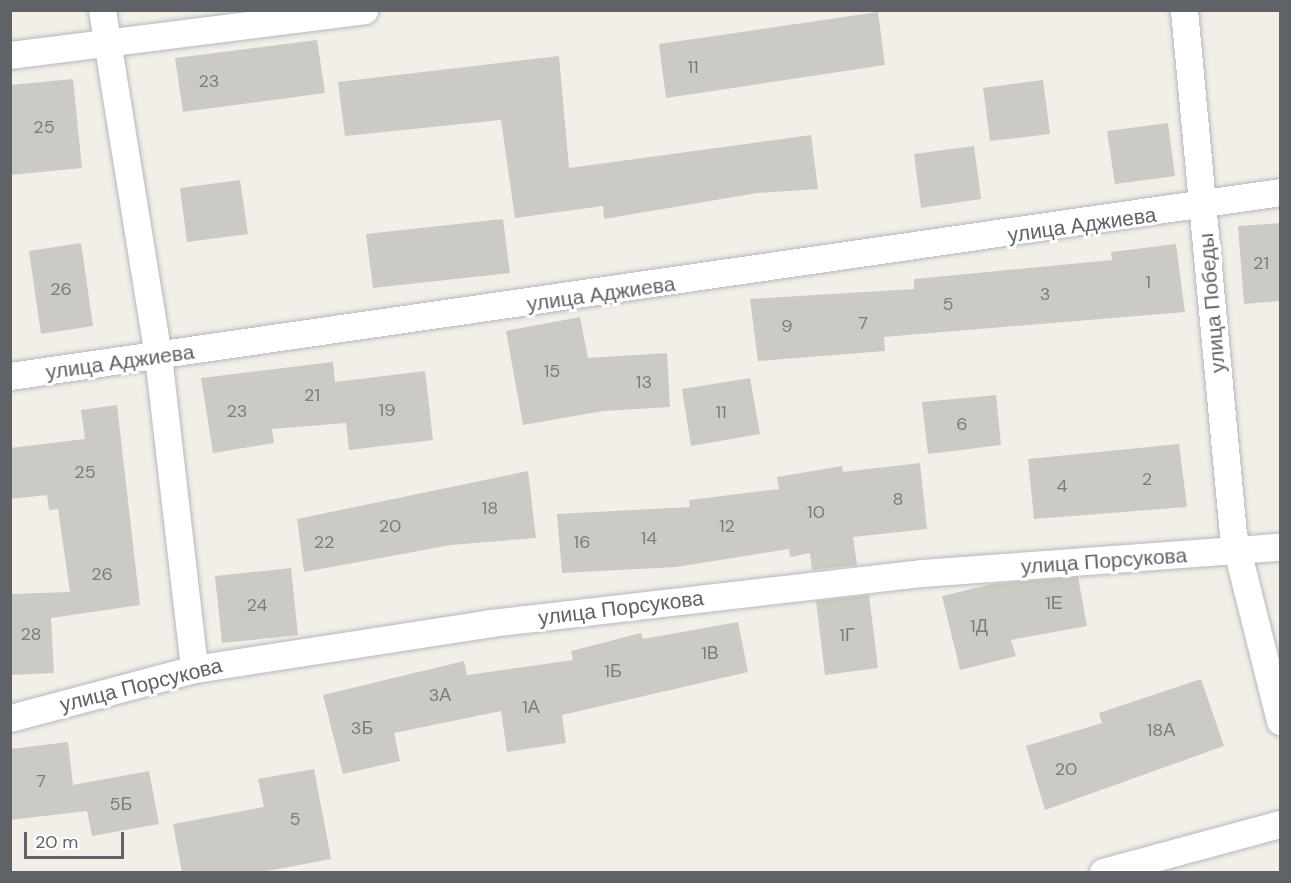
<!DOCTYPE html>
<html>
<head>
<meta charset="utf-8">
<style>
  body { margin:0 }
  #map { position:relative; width:1291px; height:883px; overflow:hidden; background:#f1efe8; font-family:"DM Sans",sans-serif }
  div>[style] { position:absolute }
  .building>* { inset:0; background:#cccac5 }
  .roads { filter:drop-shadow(0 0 2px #b5b8bc) drop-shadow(0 0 2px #b5b8bc) }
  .street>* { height:27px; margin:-13.5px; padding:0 13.5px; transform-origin:13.5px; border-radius:13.5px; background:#fff }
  span { translate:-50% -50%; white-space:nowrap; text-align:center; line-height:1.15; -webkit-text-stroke:6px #fff; paint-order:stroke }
  .number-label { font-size:18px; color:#7a7d7f }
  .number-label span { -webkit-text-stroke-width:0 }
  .street-label { font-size:21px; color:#5f6368 }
  .frame { position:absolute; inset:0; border:12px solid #5f6368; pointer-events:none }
  .scale { position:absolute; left:24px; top:832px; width:100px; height:27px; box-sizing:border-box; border:3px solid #5f6368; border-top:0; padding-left:8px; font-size:18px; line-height:21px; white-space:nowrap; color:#5f6368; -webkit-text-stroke:4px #fff; paint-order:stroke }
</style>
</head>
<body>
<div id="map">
  <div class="building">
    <div style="clip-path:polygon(878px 12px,885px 65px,666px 98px,659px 44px)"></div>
    <div style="clip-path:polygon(317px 40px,325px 93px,183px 112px,175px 58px)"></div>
    <div style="clip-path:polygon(559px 56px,569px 168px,811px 135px,818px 189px,757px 193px,604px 219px,603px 206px,515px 218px,501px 120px,345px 136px,338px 82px)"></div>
    <div style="clip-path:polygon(73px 79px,82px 168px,10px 175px,10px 85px)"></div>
    <div style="clip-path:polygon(1043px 80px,1050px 134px,990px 141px,983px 88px)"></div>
    <div style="clip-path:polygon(1168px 123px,1175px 176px,1115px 184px,1107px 131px)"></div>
    <div style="clip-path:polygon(974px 146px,981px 199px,921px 208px,914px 154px)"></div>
    <div style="clip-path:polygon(240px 180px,248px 234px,187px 242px,180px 188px)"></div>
    <div style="clip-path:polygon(503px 219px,510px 273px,373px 288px,366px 234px)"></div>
    <div style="clip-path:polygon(1281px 223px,1281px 301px,1244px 304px,1238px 226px)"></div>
    <div style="clip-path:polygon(81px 243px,93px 326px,41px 334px,29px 251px)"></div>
    <div style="clip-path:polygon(1176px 244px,1185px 312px,884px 337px,885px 351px,758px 361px,750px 299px,914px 289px,914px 279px,1112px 260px,1111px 252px)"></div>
    <div style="clip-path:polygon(580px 317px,588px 358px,667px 353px,670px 407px,603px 411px,523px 425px,506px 331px)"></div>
    <div style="clip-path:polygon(333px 362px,335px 382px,425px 371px,433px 440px,349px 450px,346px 423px,272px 429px,274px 443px,213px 453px,201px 378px)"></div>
    <div style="clip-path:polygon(750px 378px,760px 434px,691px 446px,682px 389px)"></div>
    <div style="clip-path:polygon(996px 395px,1001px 445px,928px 454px,922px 402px)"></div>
    <div style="clip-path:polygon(117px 405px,140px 605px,51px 618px,54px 673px,10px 675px,10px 594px,70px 592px,58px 509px,49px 510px,47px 495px,10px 499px,10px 448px,85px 439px,81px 410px)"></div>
    <div style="clip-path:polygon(1179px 444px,1187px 507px,1034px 519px,1028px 459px)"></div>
    <div style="clip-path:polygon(920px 463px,927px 529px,853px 537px,857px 565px,812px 570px,810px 553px,790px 557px,789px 549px,676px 567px,562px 573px,557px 514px,690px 507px,689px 500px,779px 489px,777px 477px,842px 466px,843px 472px)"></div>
    <div style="clip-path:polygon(528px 471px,536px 538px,451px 545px,304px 572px,297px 519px)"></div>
    <div style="clip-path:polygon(291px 568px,298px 635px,222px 643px,215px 576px)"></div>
    <div style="clip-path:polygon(1078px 577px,1087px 626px,1011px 640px,1016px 656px,960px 670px,942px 596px,992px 584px)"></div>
    <div style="clip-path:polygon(869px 595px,878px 668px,825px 675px,816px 601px)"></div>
    <div style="clip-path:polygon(738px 622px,748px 672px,562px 715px,566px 743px,507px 752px,501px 711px,394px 733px,400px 761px,343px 774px,323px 695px,464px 661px,467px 675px,573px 660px,571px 651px,641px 633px,643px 639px)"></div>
    <div style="clip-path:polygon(1201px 679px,1224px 746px,1045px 810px,1026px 746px,1102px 723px,1099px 713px)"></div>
    <div style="clip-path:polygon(68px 742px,73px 785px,149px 771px,159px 824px,92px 836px,87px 811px,10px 820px,10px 749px)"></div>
    <div style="clip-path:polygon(314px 769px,331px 859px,257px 873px,182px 873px,173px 824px,264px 807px,258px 779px)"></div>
  </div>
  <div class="roads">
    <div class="street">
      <div style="left:102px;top:10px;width:351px;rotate:80.8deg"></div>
      <div style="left:158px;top:356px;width:315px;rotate:83.4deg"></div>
      <div style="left:1184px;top:10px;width:526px;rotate:84.66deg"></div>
      <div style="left:1233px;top:534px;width:193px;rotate:75.9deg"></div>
      <div style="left:10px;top:55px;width:357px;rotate:-7.2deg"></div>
      <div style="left:10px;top:376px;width:1283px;rotate:-8.24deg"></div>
      <div style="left:10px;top:718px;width:190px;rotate:-14.9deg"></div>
      <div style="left:194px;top:669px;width:300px;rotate:-8.8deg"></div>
      <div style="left:490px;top:623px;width:435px;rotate:-6.6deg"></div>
      <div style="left:922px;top:573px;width:359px;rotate:-4.2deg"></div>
      <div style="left:1103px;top:872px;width:183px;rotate:-15.2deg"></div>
    </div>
  </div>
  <div class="number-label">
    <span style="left:693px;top:67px">11</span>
    <span style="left:209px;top:81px">23</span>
    <span style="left:44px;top:127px">25</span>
    <span style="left:1261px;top:263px">21</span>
    <span style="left:1148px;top:282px">1</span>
    <span style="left:61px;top:289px">26</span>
    <span style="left:1045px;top:294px">3</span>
    <span style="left:948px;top:304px">5</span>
    <span style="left:863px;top:323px">7</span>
    <span style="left:787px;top:326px">9</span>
    <span style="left:552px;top:371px">15</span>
    <span style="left:644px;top:382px">13</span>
    <span style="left:312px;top:395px">21</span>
    <span style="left:387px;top:410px">19</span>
    <span style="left:237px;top:411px">23</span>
    <span style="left:721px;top:412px">11</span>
    <span style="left:962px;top:424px">6</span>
    <span style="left:85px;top:472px">25</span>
    <span style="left:1147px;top:479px">2</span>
    <span style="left:1062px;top:486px">4</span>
    <span style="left:898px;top:499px">8</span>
    <span style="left:490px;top:508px">18</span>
    <span style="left:816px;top:512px">10</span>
    <span style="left:390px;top:526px">20</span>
    <span style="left:727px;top:526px">12</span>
    <span style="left:649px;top:538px">14</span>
    <span style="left:324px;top:542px">22</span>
    <span style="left:582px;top:542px">16</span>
    <span style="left:102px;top:574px">26</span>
    <span style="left:1054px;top:603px">1Е</span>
    <span style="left:257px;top:605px">24</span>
    <span style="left:979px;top:626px">1Д</span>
    <span style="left:31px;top:634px">28</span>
    <span style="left:847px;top:635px">1Г</span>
    <span style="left:710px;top:653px">1В</span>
    <span style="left:613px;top:671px">1Б</span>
    <span style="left:440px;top:695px">3А</span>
    <span style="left:531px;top:707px">1А</span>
    <span style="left:362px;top:728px">3Б</span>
    <span style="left:1161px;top:730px">18А</span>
    <span style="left:1066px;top:769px">20</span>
    <span style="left:41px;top:781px">7</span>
    <span style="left:121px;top:804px">5Б</span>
    <span style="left:295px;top:819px">5</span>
  </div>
  <div class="street-label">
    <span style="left:1082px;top:225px;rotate:-8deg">улица Аджиева</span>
    <span style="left:601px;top:294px;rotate:-8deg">улица Аджиева</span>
    <span style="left:1212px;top:303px;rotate:-95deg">улица Победы</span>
    <span style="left:120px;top:362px;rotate:-8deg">улица Аджиева</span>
    <span style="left:1104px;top:561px;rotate:-4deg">улица Порсукова</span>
    <span style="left:621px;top:608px;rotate:-7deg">улица Порсукова</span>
    <span style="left:141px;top:685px;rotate:-14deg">улица Порсукова</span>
  </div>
  <div class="frame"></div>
  <div class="scale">20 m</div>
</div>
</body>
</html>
